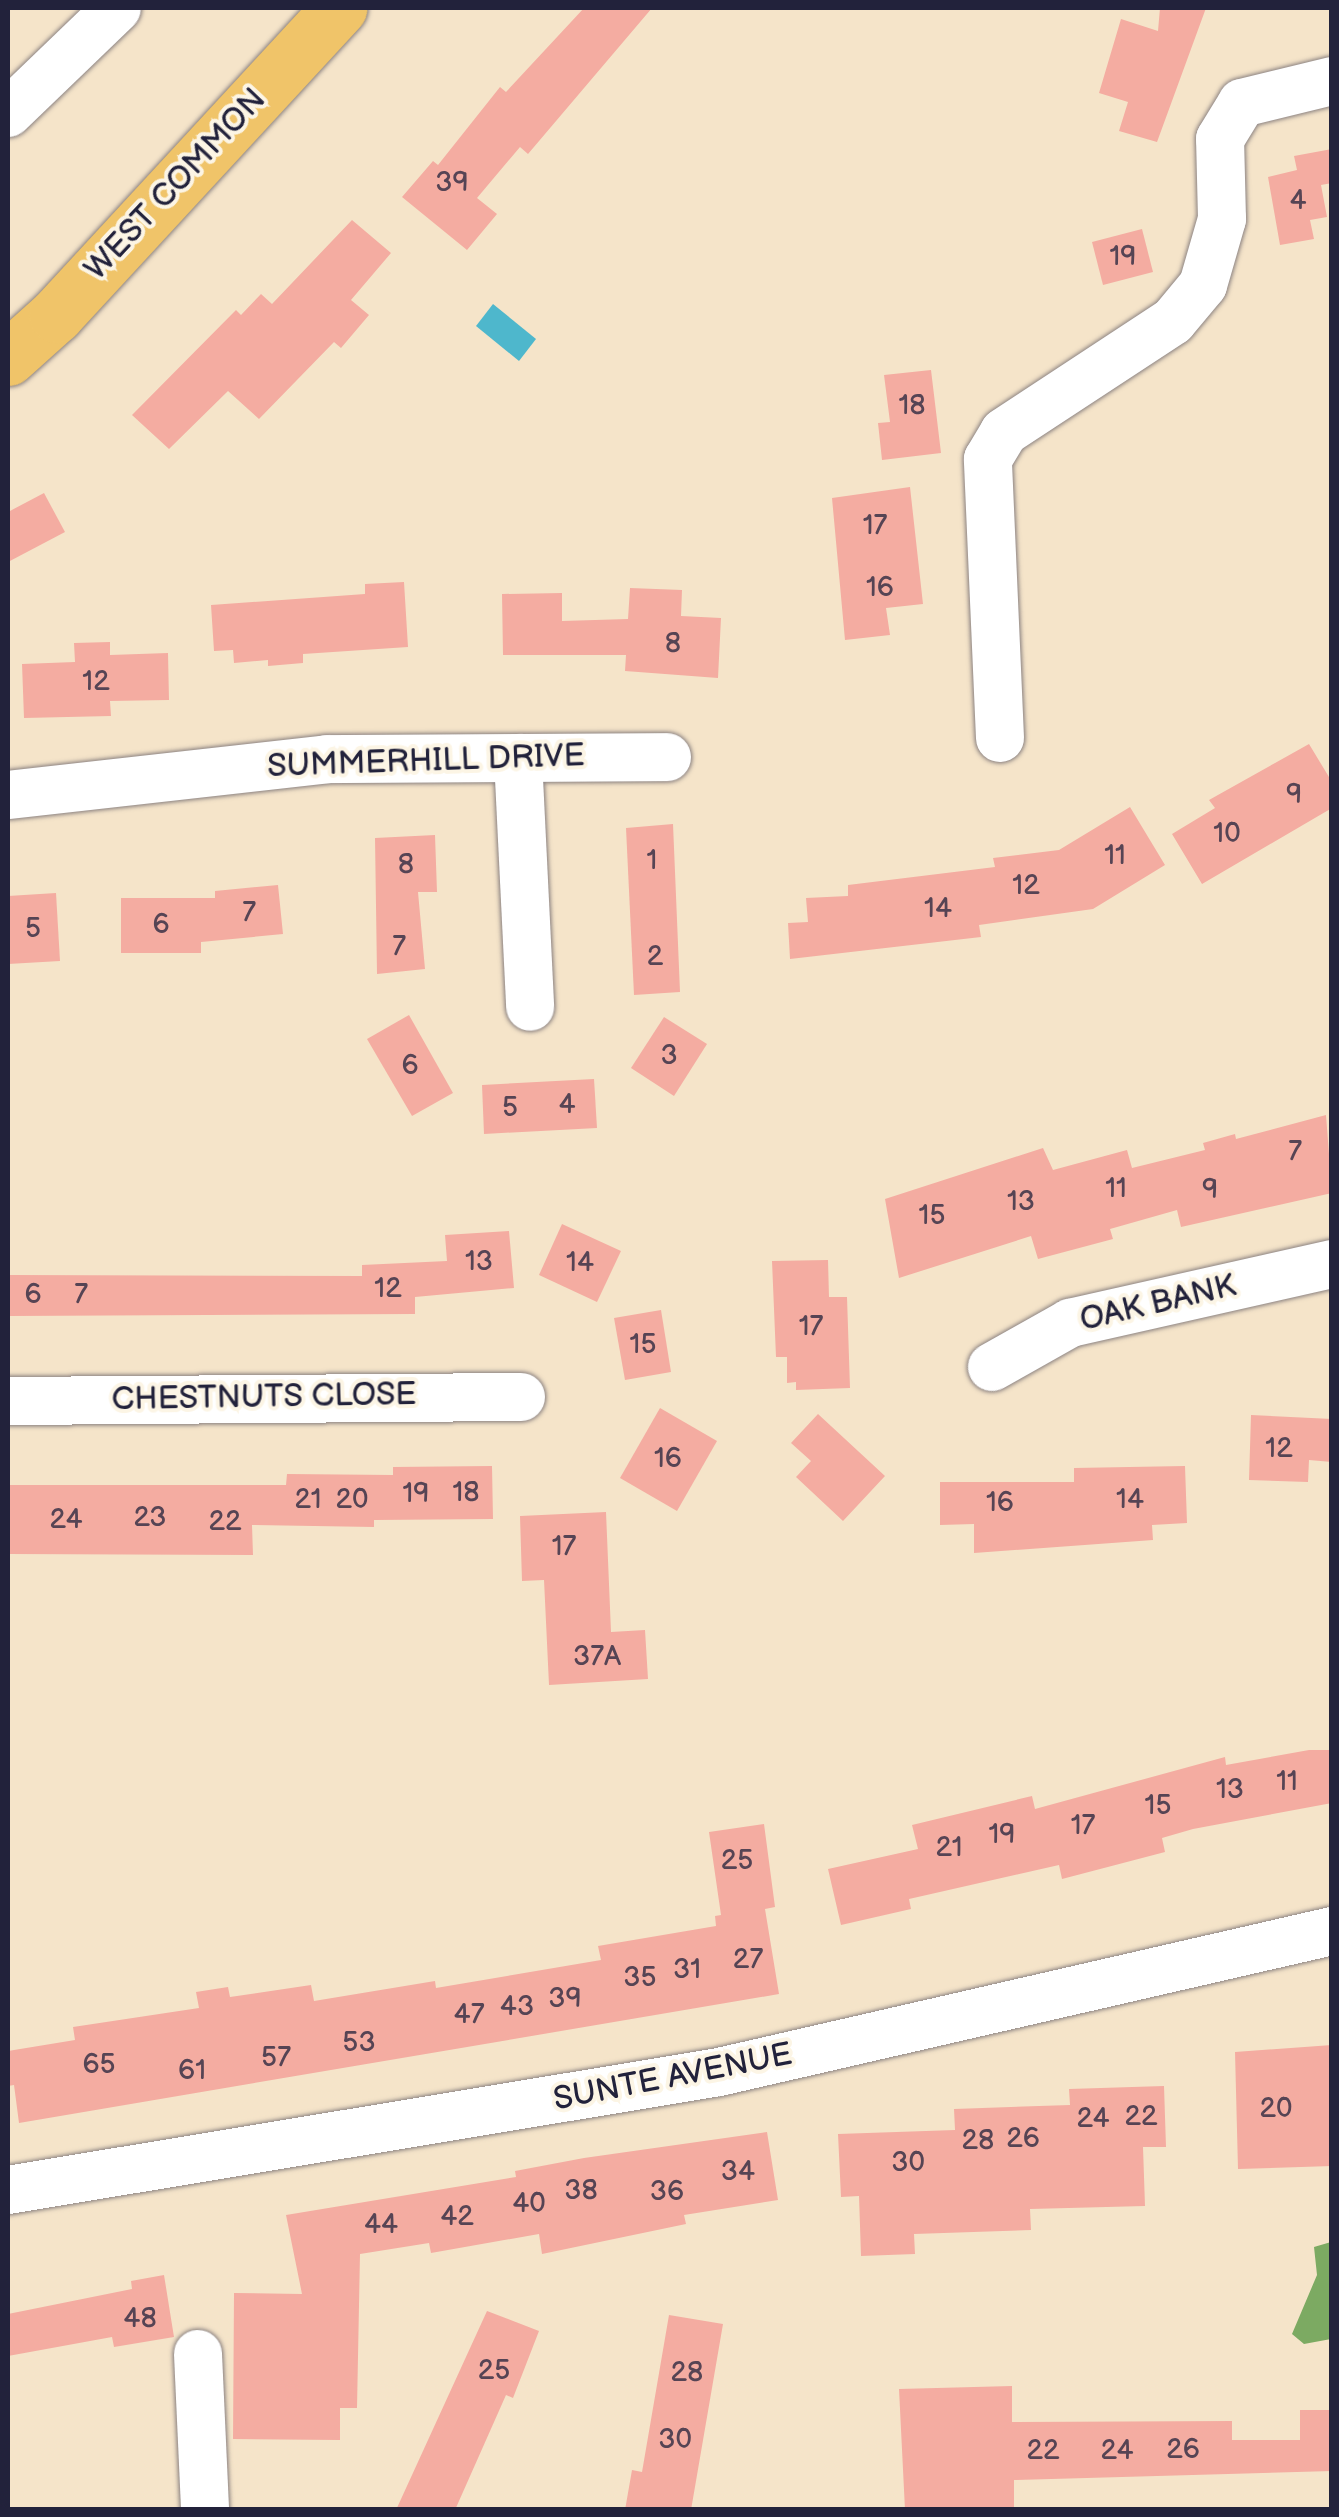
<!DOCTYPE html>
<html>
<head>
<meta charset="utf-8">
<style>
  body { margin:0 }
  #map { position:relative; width:1339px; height:2517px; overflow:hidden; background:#f5e4c9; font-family:"Balsamiq Sans",sans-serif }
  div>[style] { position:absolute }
  .forest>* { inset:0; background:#7caa62 }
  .water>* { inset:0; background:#4eb7cc }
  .building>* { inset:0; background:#f4aca1 }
  .roads { filter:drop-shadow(0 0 2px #8c8382) drop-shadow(0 0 2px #8c8382) }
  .minor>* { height:48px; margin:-24px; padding:0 24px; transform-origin:24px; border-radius:24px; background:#fff }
  .major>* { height:55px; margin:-27.5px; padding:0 27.5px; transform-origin:27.5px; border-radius:27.5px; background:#f0c469 }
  span { translate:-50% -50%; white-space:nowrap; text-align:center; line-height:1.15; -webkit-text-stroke:8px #fcf5e5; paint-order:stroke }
  .number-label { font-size:28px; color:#564454 }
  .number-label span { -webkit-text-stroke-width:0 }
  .street-label { font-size:32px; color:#22223b }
  .frame { position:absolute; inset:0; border:10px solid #22223b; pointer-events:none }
</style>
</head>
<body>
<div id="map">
  <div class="forest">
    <div style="clip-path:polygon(1331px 2242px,1331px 2339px,1304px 2344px,1292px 2334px,1317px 2275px,1314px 2247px)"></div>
  </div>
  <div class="water">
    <div style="clip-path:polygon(493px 304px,536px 339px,519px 361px,476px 326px)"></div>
  </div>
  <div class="building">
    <div style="clip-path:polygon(584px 8px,652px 8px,528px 154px,520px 147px,477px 198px,497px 214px,467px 250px,402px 197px,433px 161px,438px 165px,500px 87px,506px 92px)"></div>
    <div style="clip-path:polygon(1160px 8px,1206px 8px,1157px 142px,1119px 131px,1128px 102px,1099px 93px,1121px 19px,1158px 31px)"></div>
    <div style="clip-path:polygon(1332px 149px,1332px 183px,1321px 185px,1327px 217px,1310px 220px,1314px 239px,1280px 245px,1268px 177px,1297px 170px,1294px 156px)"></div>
    <div style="clip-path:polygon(352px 220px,391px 253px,351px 300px,369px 315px,341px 348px,334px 342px,259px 419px,228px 391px,169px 449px,132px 415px,236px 310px,241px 315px,261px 294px,272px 304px)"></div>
    <div style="clip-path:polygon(1142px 229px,1153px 272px,1103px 285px,1092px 242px)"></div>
    <div style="clip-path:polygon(931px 370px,941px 453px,882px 460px,878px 423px,890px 422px,884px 375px)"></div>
    <div style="clip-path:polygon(910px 487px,923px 604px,886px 608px,890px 635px,845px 640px,832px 498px)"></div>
    <div style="clip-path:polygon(44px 493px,65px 532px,8px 562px,8px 512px)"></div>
    <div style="clip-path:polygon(404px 582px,408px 647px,303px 654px,303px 663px,268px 666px,268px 660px,234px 663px,233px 650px,214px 651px,211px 605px,365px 594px,365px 584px)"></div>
    <div style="clip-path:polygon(630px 588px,682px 590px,681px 616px,721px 618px,718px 678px,625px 671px,626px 655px,503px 655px,502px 594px,562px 593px,562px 621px,628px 619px)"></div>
    <div style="clip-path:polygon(110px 642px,110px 655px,168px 653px,169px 700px,110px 701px,111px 716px,24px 718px,22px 664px,75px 662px,74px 643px)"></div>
    <div style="clip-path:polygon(1309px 744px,1332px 782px,1332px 808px,1202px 884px,1172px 834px,1215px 808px,1209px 800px)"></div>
    <div style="clip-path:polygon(1130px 807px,1165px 865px,1093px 909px,979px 925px,981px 937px,790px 959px,788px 923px,808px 922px,806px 898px,848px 896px,848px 885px,995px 867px,993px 858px,1059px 850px)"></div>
    <div style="clip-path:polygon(673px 824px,680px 992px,634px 995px,626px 828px)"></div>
    <div style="clip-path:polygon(435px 835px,437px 892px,418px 892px,425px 969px,377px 974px,375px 838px)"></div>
    <div style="clip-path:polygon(278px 885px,283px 934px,201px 942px,201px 953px,121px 953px,121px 898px,215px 898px,215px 891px)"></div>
    <div style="clip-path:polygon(56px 893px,60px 961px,8px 964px,8px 896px)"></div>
    <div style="clip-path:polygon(409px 1015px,453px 1093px,412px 1116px,367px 1039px)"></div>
    <div style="clip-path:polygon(664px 1017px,707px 1044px,674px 1096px,631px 1068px)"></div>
    <div style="clip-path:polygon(594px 1079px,597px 1128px,484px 1134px,482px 1085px)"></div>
    <div style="clip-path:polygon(1326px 1115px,1332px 1193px,1181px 1227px,1177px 1210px,1110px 1229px,1113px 1239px,1038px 1259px,1031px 1236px,899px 1278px,885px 1199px,1043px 1148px,1053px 1170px,1127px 1150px,1132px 1168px,1205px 1150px,1203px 1143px,1235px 1134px,1236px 1139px)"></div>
    <div style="clip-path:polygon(562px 1224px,621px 1251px,597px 1302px,539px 1275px)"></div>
    <div style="clip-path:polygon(509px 1231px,514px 1288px,415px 1297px,415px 1314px,9px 1316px,8px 1275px,362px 1276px,362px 1265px,447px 1261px,445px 1235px)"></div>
    <div style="clip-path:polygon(828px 1260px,829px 1297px,847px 1297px,850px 1388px,796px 1390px,796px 1382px,787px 1383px,787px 1357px,776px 1357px,772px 1261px)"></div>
    <div style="clip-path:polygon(661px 1310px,671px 1372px,625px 1380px,614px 1318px)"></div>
    <div style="clip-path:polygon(660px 1408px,717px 1441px,677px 1511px,620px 1478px)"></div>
    <div style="clip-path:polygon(818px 1414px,885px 1476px,843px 1521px,796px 1477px,811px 1461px,791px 1443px)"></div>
    <div style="clip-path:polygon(1251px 1415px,1332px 1419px,1332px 1462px,1309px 1460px,1308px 1482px,1249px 1480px)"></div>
    <div style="clip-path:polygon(492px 1466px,493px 1519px,374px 1520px,374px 1527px,252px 1525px,253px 1555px,8px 1554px,8px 1485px,286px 1485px,287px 1474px,393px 1475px,393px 1467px)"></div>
    <div style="clip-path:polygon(1185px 1466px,1187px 1523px,1152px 1525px,1153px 1540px,974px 1553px,974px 1524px,940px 1525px,940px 1482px,1074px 1482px,1074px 1468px)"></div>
    <div style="clip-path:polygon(606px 1512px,611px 1632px,645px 1630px,648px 1679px,549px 1685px,544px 1580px,522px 1581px,520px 1516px)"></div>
    <div style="clip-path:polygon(1309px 1750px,1332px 1750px,1332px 1803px,1193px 1829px,1162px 1838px,1165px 1852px,1062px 1879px,1059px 1865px,909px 1899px,911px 1909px,841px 1925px,828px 1869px,918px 1849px,912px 1825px,1032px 1796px,1035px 1809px,1225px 1757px,1226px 1765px)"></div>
    <div style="clip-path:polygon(764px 1824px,775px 1907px,765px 1909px,779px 1994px,19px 2123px,14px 2085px,8px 2086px,8px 2051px,75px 2040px,73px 2027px,199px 2008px,196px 1992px,228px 1987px,230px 1997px,311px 1985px,314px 2001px,435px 1981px,436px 1988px,601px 1960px,598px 1946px,716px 1926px,715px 1916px,721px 1915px,709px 1832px)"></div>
    <div style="clip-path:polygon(1332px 2045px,1332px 2166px,1238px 2169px,1235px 2052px)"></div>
    <div style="clip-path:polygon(1164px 2086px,1166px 2147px,1143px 2147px,1145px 2206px,1030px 2209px,1031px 2230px,914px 2234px,915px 2254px,861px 2256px,859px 2196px,841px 2197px,838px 2134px,955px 2130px,954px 2109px,1070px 2105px,1069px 2089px)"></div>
    <div style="clip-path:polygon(767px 2132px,778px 2200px,684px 2215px,686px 2224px,542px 2254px,539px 2234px,431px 2253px,429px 2243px,360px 2254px,357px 2408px,340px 2408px,340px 2440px,233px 2439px,234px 2293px,302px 2294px,286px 2215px,516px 2177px,515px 2171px,584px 2158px)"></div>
    <div style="clip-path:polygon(164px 2275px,174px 2337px,114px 2347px,112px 2337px,8px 2356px,8px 2314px,132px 2289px,131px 2281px)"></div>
    <div style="clip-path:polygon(487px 2311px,539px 2331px,513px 2398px,506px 2395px,455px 2510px,396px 2510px)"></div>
    <div style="clip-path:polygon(669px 2315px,723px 2324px,691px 2510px,625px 2510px,632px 2470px,642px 2472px)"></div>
    <div style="clip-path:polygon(1012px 2386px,1012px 2422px,1232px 2421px,1232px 2440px,1300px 2440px,1300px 2410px,1332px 2410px,1332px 2471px,1014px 2480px,1014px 2510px,905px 2510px,899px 2389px)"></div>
  </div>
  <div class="roads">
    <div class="minor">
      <div style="left:8px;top:113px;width:151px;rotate:-43.9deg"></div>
      <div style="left:1000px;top:738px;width:279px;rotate:-92.5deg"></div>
      <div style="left:988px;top:459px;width:31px;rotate:-59deg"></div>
      <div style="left:1004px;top:432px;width:202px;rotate:-33.3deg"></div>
      <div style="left:1173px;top:321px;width:47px;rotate:-50.2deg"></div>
      <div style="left:1203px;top:285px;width:69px;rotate:-73.9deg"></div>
      <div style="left:1222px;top:219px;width:80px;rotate:-91.4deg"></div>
      <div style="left:1220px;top:139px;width:42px;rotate:-58.6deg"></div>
      <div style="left:1242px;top:103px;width:93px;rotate:-13.7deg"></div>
      <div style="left:518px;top:758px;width:249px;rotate:87.2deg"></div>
      <div style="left:8px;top:795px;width:321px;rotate:-6.4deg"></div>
      <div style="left:327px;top:759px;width:340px;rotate:-0.3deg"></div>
      <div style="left:992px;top:1367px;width:90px;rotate:-29.4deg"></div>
      <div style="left:1070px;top:1323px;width:269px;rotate:-12.7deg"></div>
      <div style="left:8px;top:1401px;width:513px;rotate:-0.45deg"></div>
      <div style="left:8px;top:2190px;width:721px;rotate:-9.42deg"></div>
      <div style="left:719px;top:2072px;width:629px;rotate:-12.95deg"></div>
      <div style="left:198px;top:2354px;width:156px;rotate:87.4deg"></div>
    </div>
    <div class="major">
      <div style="left:8px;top:358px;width:64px;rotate:-41.9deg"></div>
      <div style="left:56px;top:315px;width:418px;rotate:-47.3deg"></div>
    </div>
  </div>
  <div class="number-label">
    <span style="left:452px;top:183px">39</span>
    <span style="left:1298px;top:201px">4</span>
    <span style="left:1123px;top:257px">19</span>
    <span style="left:912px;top:406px">18</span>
    <span style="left:875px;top:526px">17</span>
    <span style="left:880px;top:588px">16</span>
    <span style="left:673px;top:644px">8</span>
    <span style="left:96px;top:682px">12</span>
    <span style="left:1294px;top:795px">9</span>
    <span style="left:1227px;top:834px">10</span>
    <span style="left:1115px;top:856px">11</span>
    <span style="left:652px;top:861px">1</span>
    <span style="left:406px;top:865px">8</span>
    <span style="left:1026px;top:886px">12</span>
    <span style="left:938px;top:909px">14</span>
    <span style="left:249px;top:913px">7</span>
    <span style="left:161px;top:925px">6</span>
    <span style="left:33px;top:929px">5</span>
    <span style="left:399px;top:947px">7</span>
    <span style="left:655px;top:957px">2</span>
    <span style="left:669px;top:1056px">3</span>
    <span style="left:410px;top:1066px">6</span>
    <span style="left:567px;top:1105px">4</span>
    <span style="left:510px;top:1108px">5</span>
    <span style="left:1295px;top:1152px">7</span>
    <span style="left:1116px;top:1189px">11</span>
    <span style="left:1210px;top:1190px">9</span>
    <span style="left:1021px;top:1202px">13</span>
    <span style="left:932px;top:1216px">15</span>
    <span style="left:479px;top:1262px">13</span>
    <span style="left:580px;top:1263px">14</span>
    <span style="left:388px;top:1289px">12</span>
    <span style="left:33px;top:1295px">6</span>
    <span style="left:81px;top:1295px">7</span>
    <span style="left:811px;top:1327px">17</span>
    <span style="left:643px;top:1345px">15</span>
    <span style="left:1279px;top:1449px">12</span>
    <span style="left:668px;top:1459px">16</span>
    <span style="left:466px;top:1493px">18</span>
    <span style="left:416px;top:1494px">19</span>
    <span style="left:308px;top:1500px">21</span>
    <span style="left:352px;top:1500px">20</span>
    <span style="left:1130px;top:1500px">14</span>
    <span style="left:1000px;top:1503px">16</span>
    <span style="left:150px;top:1518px">23</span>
    <span style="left:66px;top:1520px">24</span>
    <span style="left:225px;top:1522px">22</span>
    <span style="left:564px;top:1547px">17</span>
    <span style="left:597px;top:1657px">37A</span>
    <span style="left:1287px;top:1782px">11</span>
    <span style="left:1230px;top:1790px">13</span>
    <span style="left:1158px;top:1806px">15</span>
    <span style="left:1083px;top:1826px">17</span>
    <span style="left:1002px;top:1835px">19</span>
    <span style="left:949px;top:1848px">21</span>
    <span style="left:737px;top:1861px">25</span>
    <span style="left:748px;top:1960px">27</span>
    <span style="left:687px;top:1970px">31</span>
    <span style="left:640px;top:1978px">35</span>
    <span style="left:565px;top:1999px">39</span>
    <span style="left:517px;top:2007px">43</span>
    <span style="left:469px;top:2015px">47</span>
    <span style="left:359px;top:2043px">53</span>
    <span style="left:276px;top:2058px">57</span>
    <span style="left:99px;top:2065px">65</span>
    <span style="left:192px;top:2071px">61</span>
    <span style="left:1276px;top:2109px">20</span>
    <span style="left:1141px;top:2117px">22</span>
    <span style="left:1093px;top:2119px">24</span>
    <span style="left:1023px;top:2139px">26</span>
    <span style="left:978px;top:2141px">28</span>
    <span style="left:908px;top:2163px">30</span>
    <span style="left:738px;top:2172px">34</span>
    <span style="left:581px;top:2191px">38</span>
    <span style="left:667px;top:2192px">36</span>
    <span style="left:529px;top:2204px">40</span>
    <span style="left:457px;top:2217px">42</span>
    <span style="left:381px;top:2225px">44</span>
    <span style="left:140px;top:2319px">48</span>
    <span style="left:494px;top:2371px">25</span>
    <span style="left:687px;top:2373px">28</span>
    <span style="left:675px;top:2440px">30</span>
    <span style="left:1183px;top:2450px">26</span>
    <span style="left:1043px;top:2451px">22</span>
    <span style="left:1117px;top:2451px">24</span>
  </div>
  <div class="street-label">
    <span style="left:176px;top:185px;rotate:-47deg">WEST COMMON</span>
    <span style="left:426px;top:762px;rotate:-2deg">SUMMERHILL DRIVE</span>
    <span style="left:1158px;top:1304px;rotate:-13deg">OAK BANK</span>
    <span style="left:264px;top:1398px;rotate:-1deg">CHESTNUTS CLOSE</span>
    <span style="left:673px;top:2078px;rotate:-11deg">SUNTE AVENUE</span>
  </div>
  <div class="frame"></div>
</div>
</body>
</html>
